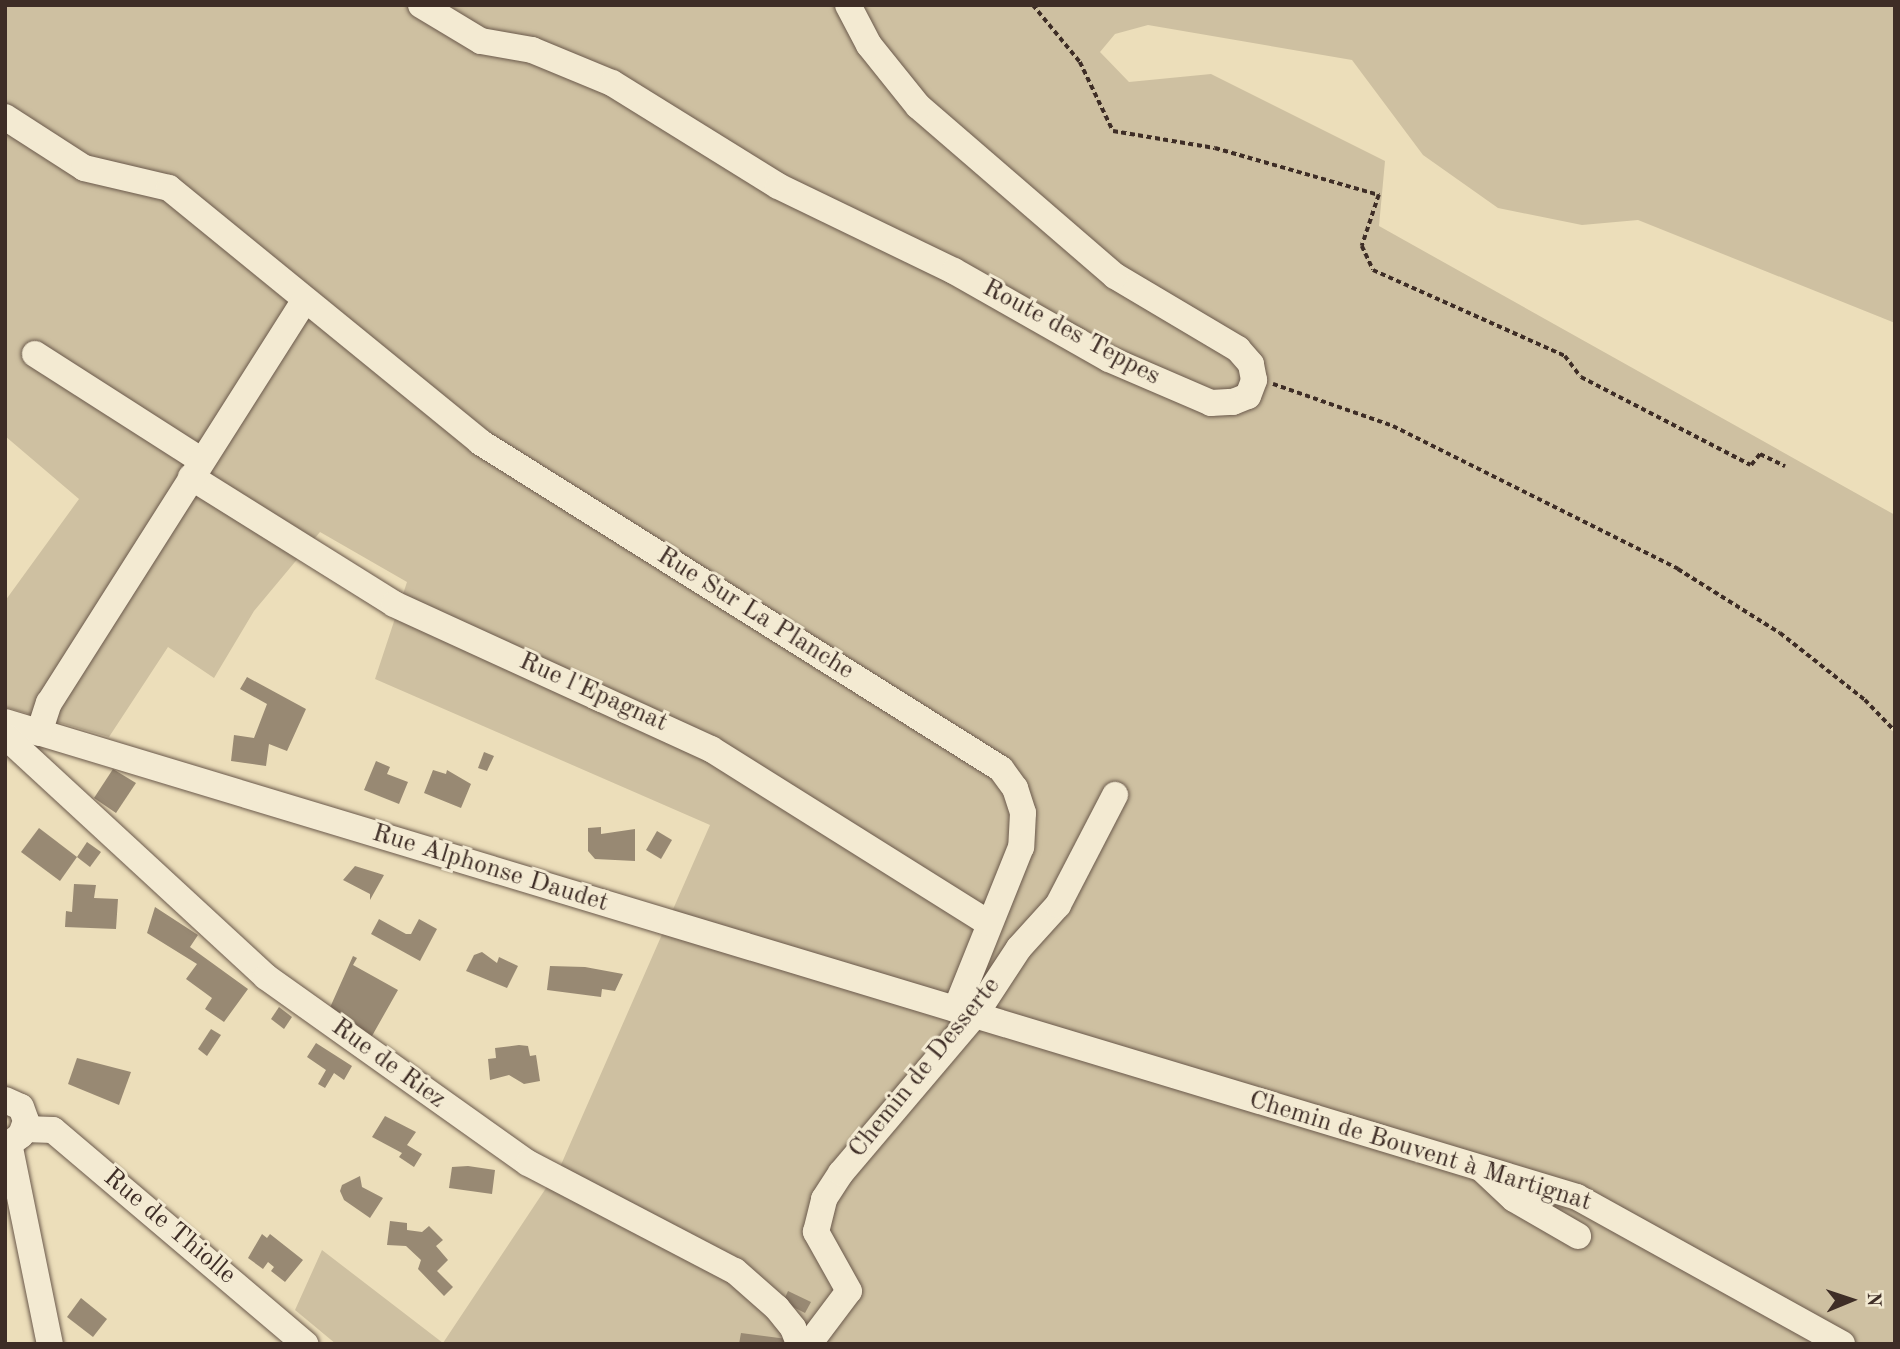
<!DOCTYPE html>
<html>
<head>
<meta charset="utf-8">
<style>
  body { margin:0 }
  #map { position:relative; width:1900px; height:1349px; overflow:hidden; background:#ecdeba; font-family:"Old Standard TT",serif }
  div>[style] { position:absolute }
  .green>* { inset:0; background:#cec0a1 }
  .building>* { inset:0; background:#988973 }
  .path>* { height:3.5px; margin-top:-1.75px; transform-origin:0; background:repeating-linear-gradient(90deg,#3e2d26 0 5px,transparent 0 8.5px) }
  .roads { filter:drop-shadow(0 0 2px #6a594b) drop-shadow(0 0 2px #6a594b) }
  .minor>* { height:26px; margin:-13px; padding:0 13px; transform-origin:13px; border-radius:13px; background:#f3ead2 }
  span { translate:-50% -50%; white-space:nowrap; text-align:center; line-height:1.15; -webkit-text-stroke:6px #f3ead2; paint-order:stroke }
  .street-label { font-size:26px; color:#3e2d26 }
  .frame { position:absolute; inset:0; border:7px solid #3e2d26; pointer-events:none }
  .north { position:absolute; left:1816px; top:1265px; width:70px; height:70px; -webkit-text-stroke:5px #f3ead2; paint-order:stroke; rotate:88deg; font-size:19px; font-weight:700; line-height:28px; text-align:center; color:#3e2d26 }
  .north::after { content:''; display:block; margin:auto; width:24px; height:32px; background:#3e2d26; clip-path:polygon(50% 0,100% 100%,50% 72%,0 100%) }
</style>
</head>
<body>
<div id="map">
  <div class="green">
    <div style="clip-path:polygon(5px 5px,1895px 5px,1895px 323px,1638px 220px,1582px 225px,1498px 208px,1423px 155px,1352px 60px,1148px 25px,1115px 34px,1100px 52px,1129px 82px,1211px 74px,1385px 161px,1379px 226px,1895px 515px,1895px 725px,1890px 729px,1895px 733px,1895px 1344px,336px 1344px,295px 1310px,322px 1250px,443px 1343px,560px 1167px,710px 825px,375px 679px,407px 582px,320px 532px,254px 611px,214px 678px,168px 647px,109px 737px,5px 707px,5px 601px,79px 499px,5px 436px)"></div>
  </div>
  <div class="building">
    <div style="clip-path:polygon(247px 677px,306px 709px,287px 751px,269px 744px,266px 766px,231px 761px,234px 735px,254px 738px,267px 704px,240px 689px)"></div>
    <div style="clip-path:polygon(484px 752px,494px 756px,487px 771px,478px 768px)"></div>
    <div style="clip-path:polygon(376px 761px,390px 767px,387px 774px,408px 782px,399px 804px,364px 790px)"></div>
    <div style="clip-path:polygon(113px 769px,136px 783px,116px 813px,94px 798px)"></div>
    <div style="clip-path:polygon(433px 770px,446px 774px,447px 770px,471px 784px,461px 808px,424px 793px)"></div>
    <div style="clip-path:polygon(601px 827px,601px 834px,635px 829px,635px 861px,595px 859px,588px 851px,588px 828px)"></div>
    <div style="clip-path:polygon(39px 828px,77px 857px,60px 881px,21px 852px)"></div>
    <div style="clip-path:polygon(657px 831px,672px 840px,661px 859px,646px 850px)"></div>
    <div style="clip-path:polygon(87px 842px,101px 852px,90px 867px,77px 857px)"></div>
    <div style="clip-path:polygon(355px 866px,384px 875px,370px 900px,370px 894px,343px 880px)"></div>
    <div style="clip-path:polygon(74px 884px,96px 885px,94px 898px,118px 899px,116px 929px,65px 927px,66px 911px,72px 912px)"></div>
    <div style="clip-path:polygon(155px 907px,198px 935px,190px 947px,248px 989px,224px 1022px,205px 1009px,212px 998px,186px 979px,197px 964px,147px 933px)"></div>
    <div style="clip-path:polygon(379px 919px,406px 934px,411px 934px,419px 919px,437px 929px,420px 961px,371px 934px)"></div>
    <div style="clip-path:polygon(482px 952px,497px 963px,499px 957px,518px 966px,507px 988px,466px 971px,474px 955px)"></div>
    <div style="clip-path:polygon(353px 956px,357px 958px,353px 965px,398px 990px,368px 1043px,328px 1012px)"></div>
    <div style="clip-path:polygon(550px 966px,585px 967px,623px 974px,615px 991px,602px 989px,601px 997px,547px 990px)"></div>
    <div style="clip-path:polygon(279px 1007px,292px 1017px,284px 1029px,271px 1019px)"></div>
    <div style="clip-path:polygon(211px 1029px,221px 1035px,207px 1056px,198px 1049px)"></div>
    <div style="clip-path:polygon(316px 1043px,352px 1066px,344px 1080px,334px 1073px,325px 1088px,318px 1084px,326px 1070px,307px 1057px)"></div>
    <div style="clip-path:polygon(519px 1045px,528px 1046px,530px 1056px,536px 1055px,540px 1081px,524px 1084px,509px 1075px,490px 1080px,488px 1059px,496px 1058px,495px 1048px)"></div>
    <div style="clip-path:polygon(77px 1058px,131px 1072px,119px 1105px,68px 1084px)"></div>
    <div style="clip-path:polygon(385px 1116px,416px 1132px,407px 1145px,422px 1154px,414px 1167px,399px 1157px,402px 1153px,372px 1137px)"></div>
    <div style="clip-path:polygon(468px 1166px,495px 1170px,492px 1194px,449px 1188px,452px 1167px)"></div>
    <div style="clip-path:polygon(360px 1176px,362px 1187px,383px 1198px,370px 1218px,344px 1200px,340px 1191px,342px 1185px)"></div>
    <div style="clip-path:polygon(390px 1221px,407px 1223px,407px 1230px,422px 1232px,429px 1226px,443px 1240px,436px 1246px,448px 1260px,437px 1271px,453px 1287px,444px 1296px,418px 1269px,421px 1260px,406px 1246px,387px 1245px)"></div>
    <div style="clip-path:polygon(262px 1234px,267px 1238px,270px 1234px,303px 1260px,285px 1282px,271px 1271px,274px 1267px,268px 1262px,263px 1269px,248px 1258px)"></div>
    <div style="clip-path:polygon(788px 1291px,811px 1302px,805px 1313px,783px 1302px)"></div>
    <div style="clip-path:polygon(81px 1298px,107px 1319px,93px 1337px,67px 1317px)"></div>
    <div style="clip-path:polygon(741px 1333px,787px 1339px,786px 1344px,739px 1344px)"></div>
  </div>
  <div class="path">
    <div style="left:1033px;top:5px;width:74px;rotate:50.5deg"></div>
    <div style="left:1080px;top:62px;width:76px;rotate:64.4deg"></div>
    <div style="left:1113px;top:131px;width:103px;rotate:9.5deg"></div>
    <div style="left:1215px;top:148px;width:171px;rotate:16deg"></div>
    <div style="left:1379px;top:195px;width:54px;rotate:108.4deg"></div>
    <div style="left:1362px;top:246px;width:26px;rotate:65deg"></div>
    <div style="left:1373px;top:270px;width:210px;rotate:24.1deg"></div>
    <div style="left:1565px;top:356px;width:26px;rotate:53deg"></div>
    <div style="left:1581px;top:377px;width:191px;rotate:27.4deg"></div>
    <div style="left:1751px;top:465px;width:14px;rotate:-51deg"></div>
    <div style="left:1760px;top:454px;width:28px;rotate:26deg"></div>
    <div style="left:1273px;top:384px;width:127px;rotate:19.3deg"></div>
    <div style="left:1393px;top:426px;width:319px;rotate:26.6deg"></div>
    <div style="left:1678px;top:569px;width:120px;rotate:32.1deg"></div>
    <div style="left:1780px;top:633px;width:108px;rotate:38.2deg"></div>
    <div style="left:1865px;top:700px;width:43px;rotate:45.9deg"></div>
  </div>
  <div class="roads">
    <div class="minor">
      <div style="left:421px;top:5px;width:70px;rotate:31deg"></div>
      <div style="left:481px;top:41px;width:52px;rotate:10deg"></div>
      <div style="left:532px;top:50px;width:87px;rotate:22.4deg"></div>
      <div style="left:612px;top:83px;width:195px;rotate:31.8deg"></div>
      <div style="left:778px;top:186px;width:195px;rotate:25.8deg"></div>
      <div style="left:954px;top:271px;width:178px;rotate:29.6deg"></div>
      <div style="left:1109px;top:359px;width:111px;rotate:23.3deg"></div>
      <div style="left:1211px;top:403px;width:22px;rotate:-3deg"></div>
      <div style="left:1233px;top:402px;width:16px;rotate:-22deg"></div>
      <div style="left:1248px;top:396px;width:17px;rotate:-69deg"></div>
      <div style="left:1254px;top:380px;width:16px;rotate:-101deg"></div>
      <div style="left:1251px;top:364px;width:20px;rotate:-131deg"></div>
      <div style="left:1238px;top:349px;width:143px;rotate:-149.3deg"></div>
      <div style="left:1115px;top:276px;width:260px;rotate:-139.2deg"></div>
      <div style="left:918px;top:106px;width:78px;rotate:-128.8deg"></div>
      <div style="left:869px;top:45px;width:45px;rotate:-117.7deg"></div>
      <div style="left:5px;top:117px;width:94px;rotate:32.8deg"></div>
      <div style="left:84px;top:168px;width:87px;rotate:13.2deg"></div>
      <div style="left:169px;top:188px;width:402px;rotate:39.2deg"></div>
      <div style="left:480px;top:442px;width:615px;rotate:32.11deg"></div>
      <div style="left:1001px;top:769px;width:24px;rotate:54deg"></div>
      <div style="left:1015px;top:788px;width:26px;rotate:72deg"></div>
      <div style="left:1023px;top:813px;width:34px;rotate:93deg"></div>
      <div style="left:1021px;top:847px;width:175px;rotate:111.9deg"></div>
      <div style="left:35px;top:354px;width:197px;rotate:32.6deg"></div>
      <div style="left:191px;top:477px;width:239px;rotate:32deg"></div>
      <div style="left:394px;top:604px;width:349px;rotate:24.6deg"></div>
      <div style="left:711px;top:749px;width:327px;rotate:32.1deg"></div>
      <div style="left:5px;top:722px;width:1642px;rotate:16.81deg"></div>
      <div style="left:1577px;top:1197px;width:303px;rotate:29deg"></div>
      <div style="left:39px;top:733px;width:32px;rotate:-72deg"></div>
      <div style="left:49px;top:703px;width:475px;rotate:-57.6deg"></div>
      <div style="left:5px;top:736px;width:355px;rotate:42.7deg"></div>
      <div style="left:266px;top:977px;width:321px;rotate:35.4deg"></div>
      <div style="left:528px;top:1163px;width:233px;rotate:27.6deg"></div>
      <div style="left:735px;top:1271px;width:56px;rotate:41.4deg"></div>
      <div style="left:777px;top:1308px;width:26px;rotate:51deg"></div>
      <div style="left:793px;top:1328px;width:17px;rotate:69deg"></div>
      <div style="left:5px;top:1100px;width:17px;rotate:24deg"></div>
      <div style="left:21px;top:1107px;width:15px;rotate:70deg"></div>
      <div style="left:26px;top:1121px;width:15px;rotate:110deg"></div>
      <div style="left:21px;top:1135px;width:10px;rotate:143deg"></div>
      <div style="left:25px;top:1129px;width:28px;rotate:2deg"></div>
      <div style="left:53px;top:1130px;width:331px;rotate:40.3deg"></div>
      <div style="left:9px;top:1143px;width:205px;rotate:78.5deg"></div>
      <div style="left:1483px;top:1170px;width:42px;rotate:43.1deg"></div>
      <div style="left:1514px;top:1199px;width:74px;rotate:30deg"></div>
      <div style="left:809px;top:1344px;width:66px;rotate:-53deg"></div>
      <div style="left:849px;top:1291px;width:68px;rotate:-119.2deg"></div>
      <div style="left:816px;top:1232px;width:34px;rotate:-76deg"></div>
      <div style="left:824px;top:1199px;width:31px;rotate:-57deg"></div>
      <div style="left:841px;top:1173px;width:207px;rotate:-49.7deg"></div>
      <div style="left:975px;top:1015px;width:80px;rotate:-56.7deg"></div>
      <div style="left:1019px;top:948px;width:58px;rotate:-47.8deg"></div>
      <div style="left:1058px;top:905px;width:124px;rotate:-62.6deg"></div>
    </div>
  </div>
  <div class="street-label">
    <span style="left:1071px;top:333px;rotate:28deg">Route des Teppes</span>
    <span style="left:755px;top:614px;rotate:32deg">Rue Sur La Planche</span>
    <span style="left:593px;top:693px;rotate:24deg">Rue l'Epagnat</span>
    <span style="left:490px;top:869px;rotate:17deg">Rue Alphonse Daudet</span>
    <span style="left:388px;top:1064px;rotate:36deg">Rue de Riez</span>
    <span style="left:925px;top:1068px;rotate:-51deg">Chemin de Desserte</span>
    <span style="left:1420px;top:1152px;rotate:17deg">Chemin de Bouvent à Martignat</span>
    <span style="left:169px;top:1227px;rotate:40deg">Rue de Thiolle</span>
  </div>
  <div class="frame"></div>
  <div class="north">N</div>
</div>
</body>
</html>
